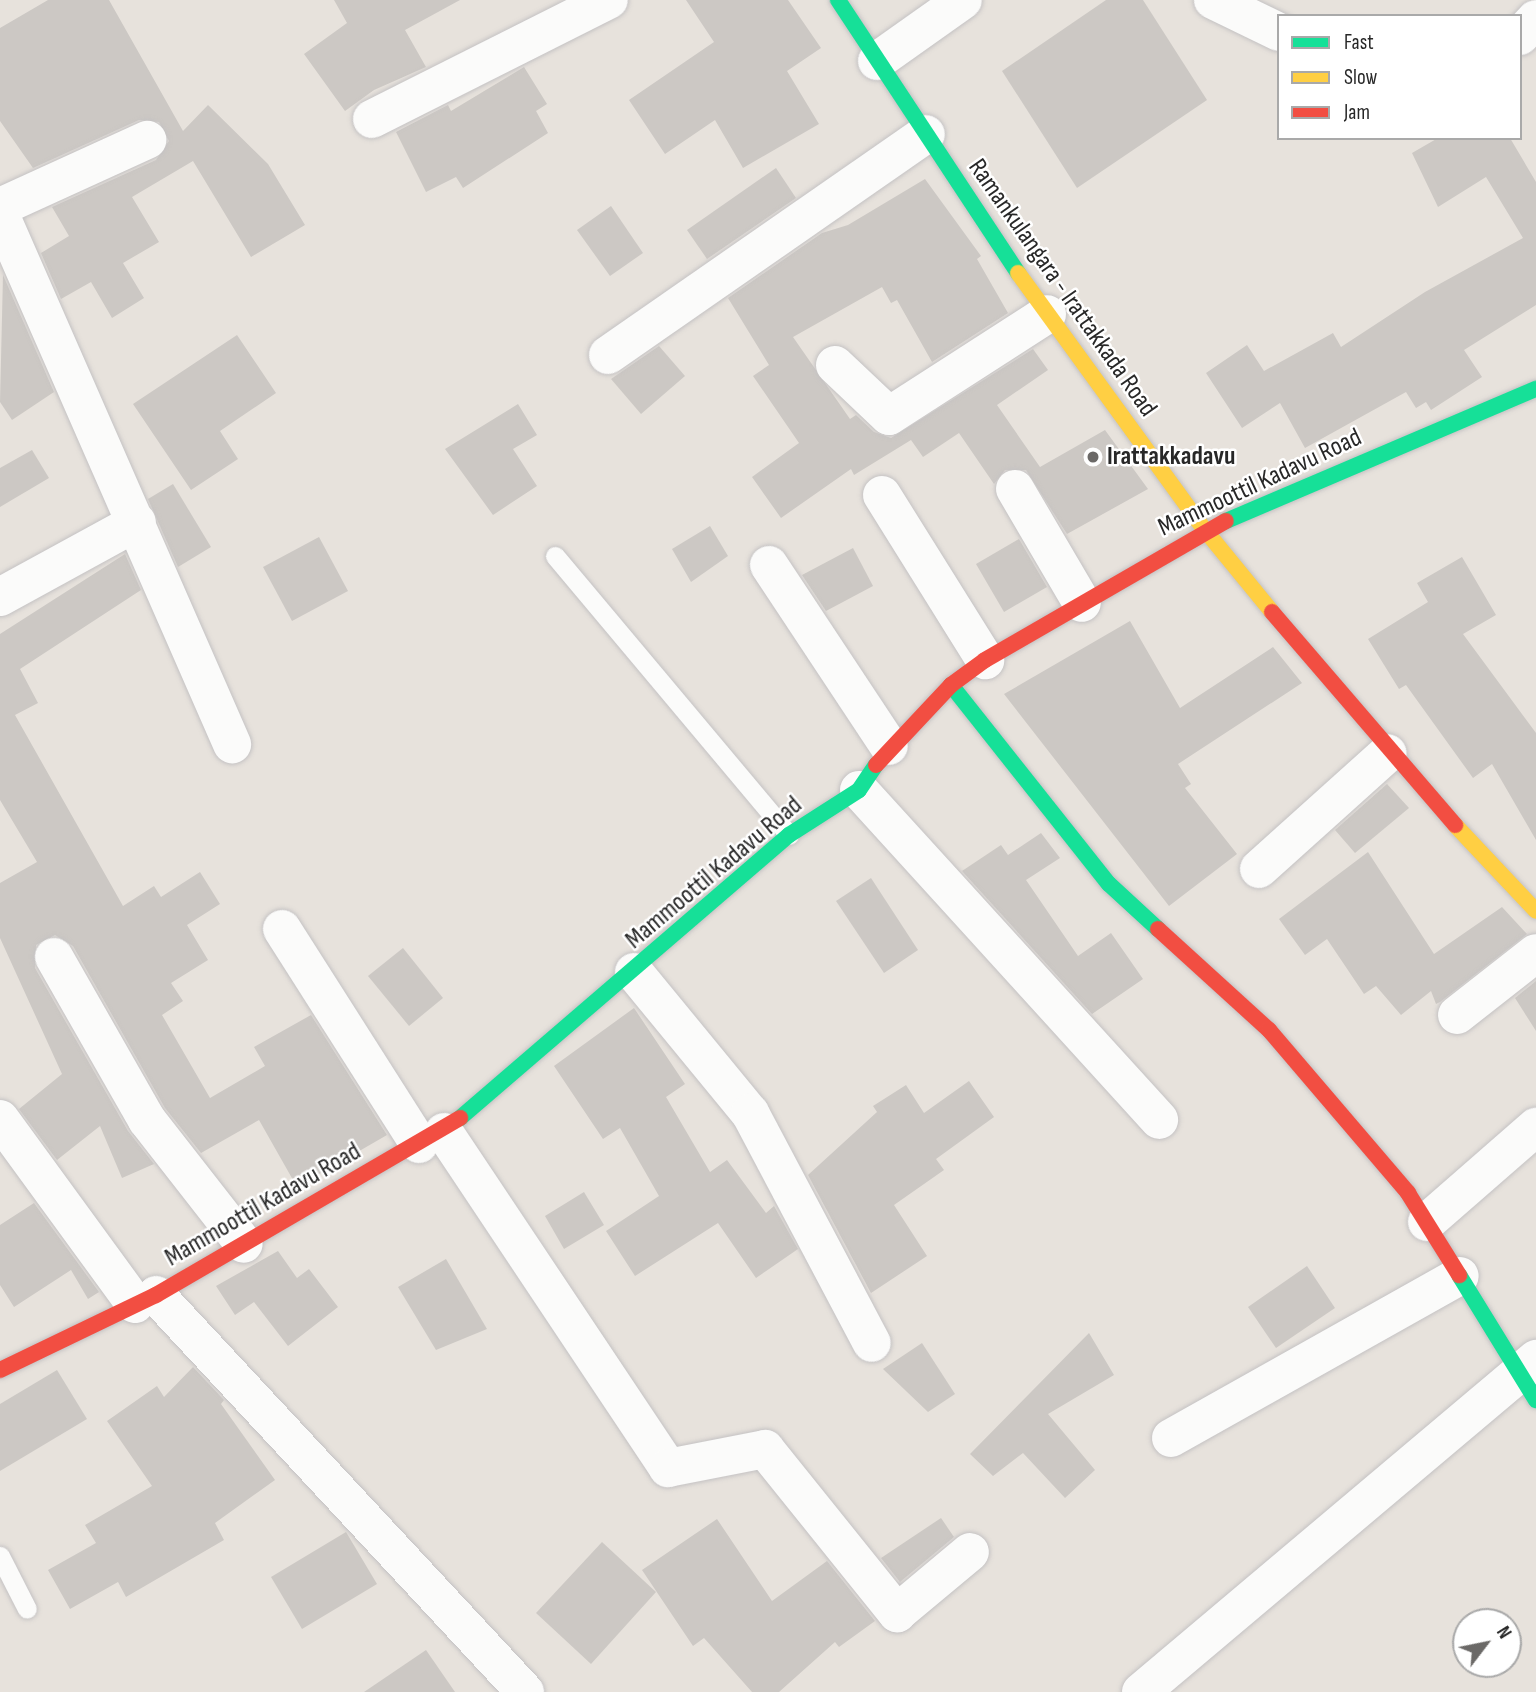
<!DOCTYPE html>
<html>
<head>
<meta charset="utf-8">
<style>
  body { margin:0 }
  #map { position:relative; width:1536px; height:1692px; overflow:hidden; background:#e7e2dc; font-family:"Sofia Sans Condensed",sans-serif }
  div>[style] { position:absolute }
  .building>* { inset:0; background:#ccc8c4 }
  .roads { filter:drop-shadow(0 0 2px #c4c2c3) drop-shadow(0 0 2px #c4c2c3) }
  .lane>* { height:19px; margin:-9.5px; padding:0 9.5px; transform-origin:9.5px; border-radius:9.5px; background:#fbfbfa }
  .street>* { height:38px; margin:-19px; padding:0 19px; transform-origin:19px; border-radius:19px; background:#fbfbfa }
  .fast>* { height:16px; margin:-8px; padding:0 8px; transform-origin:8px; border-radius:8px; background:#16e098 }
  .slow>* { height:16px; margin:-8px; padding:0 8px; transform-origin:8px; border-radius:8px; background:#ffcf43 }
  .jam>* { height:16px; margin:-8px; padding:0 8px; transform-origin:8px; border-radius:8px; background:#f24e42 }
  .dots>* { width:19px; height:19px; translate:-50% -50%; box-sizing:border-box; border:4px solid #fff; border-radius:50% }
  span { translate:-50% -50%; white-space:nowrap; text-align:center; line-height:1.15; -webkit-text-stroke:5px #fff; paint-order:stroke }
  .street-label { font-size:26px; color:#282828 }
  .poi-label { font-size:26px; color:#282828; font-weight:700 }
  .left { translate:0 -50%; text-align:left }
  .legend { position:absolute; left:1277px; top:14px; width:245px; height:126px; box-sizing:border-box; background:#fff; border:2px solid #a9a9a9; margin:0; padding:9px 12px; list-style:none; font-size:21px; color:#282828 }
  .legend li { display:flex; align-items:center; gap:14px; height:35px }
  .legend b { width:35px; border:2px solid #a9a9a9 }
  .north { position:absolute; left:1452px; top:1608px; width:70px; height:70px; box-sizing:border-box; background:#fff; border:2px solid #a9a9a9; border-radius:50%; rotate:58deg; font-size:19px; font-weight:700; line-height:28px; text-align:center; color:#282828 }
  .north::after { content:''; display:block; margin:auto; width:24px; height:32px; background:#6b6967; clip-path:polygon(50% 0,100% 100%,50% 72%,0 100%) }
</style>
</head>
<body>
<div id="map">
  <div class="building">
    <div style="clip-path:polygon(48px 0,109px 0,183px 131px,208px 105px,268px 164px,305px 225px,251px 257px,193px 161px,132px 197px,159px 242px,123px 263px,144px 298px,112px 318px,91px 282px,61px 299px,41px 253px,69px 236px,52px 207px,156px 160px,169px 141px,159px 122px,139px 120px,33px 168px,0 121px,0 28px)"></div>
    <div style="clip-path:polygon(334px 0,460px 0,405px 30px,426px 67px,374px 90px,345px 111px,304px 54px,347px 23px)"></div>
    <div style="clip-path:polygon(686px 0,788px 0,821px 48px,787px 71px,819px 124px,743px 168px,715px 120px,665px 154px,629px 100px,714px 42px)"></div>
    <div style="clip-path:polygon(1106px 0,1143px 0,1207px 100px,1077px 188px,1002px 71px)"></div>
    <div style="clip-path:polygon(524px 67px,547px 104px,536px 111px,548px 133px,463px 188px,456px 177px,426px 192px,396px 132px,448px 105px,451px 111px)"></div>
    <div style="clip-path:polygon(1438px 138px,1510px 138px,1536px 182px,1536px 305px,1464px 350px,1482px 377px,1431px 410px,1426px 402px,1416px 408px,1406px 392px,1305px 448px,1280px 403px,1242px 428px,1206px 373px,1247px 345px,1264px 371px,1333px 333px,1341px 347px,1425px 292px,1523px 238px,1486px 177px,1438px 207px,1412px 153px)"></div>
    <div style="clip-path:polygon(776px 168px,796px 198px,707px 259px,687px 230px)"></div>
    <div style="clip-path:polygon(925px 179px,981px 256px,977px 259px,1008px 313px,932px 362px,897px 300px,891px 303px,882px 287px,793px 337px,850px 419px,856px 415px,874px 432px,891px 438px,1033px 349px,1048px 370px,997px 405px,1040px 467px,1105px 430px,1148px 489px,1067px 534px,1026px 470px,1005px 470px,994px 484px,959px 433px,923px 457px,911px 440px,854px 475px,851px 469px,781px 518px,752px 477px,799px 443px,753px 376px,769px 365px,728px 298px,822px 233px,848px 225px)"></div>
    <div style="clip-path:polygon(611px 206px,643px 253px,610px 276px,577px 230px)"></div>
    <div style="clip-path:polygon(3px 275px,54px 392px,12px 420px,0 402px)"></div>
    <div style="clip-path:polygon(237px 335px,276px 393px,220px 431px,238px 459px,191px 490px,133px 404px)"></div>
    <div style="clip-path:polygon(659px 346px,685px 376px,641px 414px,611px 379px)"></div>
    <div style="clip-path:polygon(518px 404px,537px 435px,513px 449px,537px 486px,493px 515px,445px 449px)"></div>
    <div style="clip-path:polygon(32px 450px,49px 478px,0 507px,0 468px)"></div>
    <div style="clip-path:polygon(173px 484px,211px 547px,178px 567px,148px 499px)"></div>
    <div style="clip-path:polygon(710px 526px,728px 556px,691px 582px,672px 549px)"></div>
    <div style="clip-path:polygon(319px 537px,348px 591px,292px 621px,263px 567px)"></div>
    <div style="clip-path:polygon(1019px 539px,1047px 587px,1004px 612px,976px 564px)"></div>
    <div style="clip-path:polygon(853px 548px,873px 586px,826px 611px,802px 575px)"></div>
    <div style="clip-path:polygon(125px 554px,141px 590px,20px 669px,38px 703px,15px 715px,123px 906px,154px 886px,161px 897px,200px 872px,220px 904px,187px 925px,208px 960px,171px 983px,183px 1001px,162px 1015px,210px 1098px,265px 1066px,254px 1047px,311px 1015px,387px 1135px,297px 1187px,259px 1120px,201px 1153px,165px 1108px,73px 946px,55px 935px,36px 945px,35px 968px,128px 1131px,154px 1164px,122px 1178px,100px 1126px,57px 1160px,19px 1109px,62px 1074px,0 938px,0 883px,37px 862px,0 800px,0 634px)"></div>
    <div style="clip-path:polygon(1462px 557px,1496px 615px,1463px 634px,1536px 733px,1536px 840px,1492px 764px,1473px 778px,1406px 685px,1399px 689px,1368px 639px,1428px 602px,1417px 583px)"></div>
    <div style="clip-path:polygon(1130px 621px,1180px 708px,1273px 647px,1302px 683px,1178px 764px,1191px 784px,1185px 788px,1237px 854px,1169px 906px,1004px 694px)"></div>
    <div style="clip-path:polygon(1387px 784px,1409px 808px,1355px 853px,1335px 830px)"></div>
    <div style="clip-path:polygon(1041px 833px,1060px 858px,1026px 880px,1078px 956px,1111px 933px,1143px 979px,1092px 1014px,962px 871px,1001px 845px,1008px 855px)"></div>
    <div style="clip-path:polygon(1368px 852px,1434px 954px,1502px 907px,1527px 934px,1440px 1002px,1436px 1004px,1431px 991px,1401px 1015px,1376px 986px,1364px 994px,1327px 939px,1305px 955px,1279px 919px)"></div>
    <div style="clip-path:polygon(871px 878px,918px 950px,884px 973px,836px 901px)"></div>
    <div style="clip-path:polygon(403px 948px,443px 998px,409px 1026px,368px 976px)"></div>
    <div style="clip-path:polygon(1536px 981px,1536px 1031px,1515px 998px)"></div>
    <div style="clip-path:polygon(634px 1008px,685px 1084px,666px 1097px,710px 1172px,727px 1160px,766px 1213px,774px 1206px,798px 1249px,756px 1278px,718px 1223px,635px 1276px,606px 1231px,659px 1196px,620px 1128px,603px 1139px,554px 1066px)"></div>
    <div style="clip-path:polygon(969px 1081px,994px 1117px,936px 1159px,944px 1170px,894px 1205px,927px 1256px,871px 1293px,808px 1175px,877px 1112px,873px 1106px,906px 1085px,924px 1113px)"></div>
    <div style="clip-path:polygon(584px 1192px,604px 1225px,564px 1249px,545px 1216px)"></div>
    <div style="clip-path:polygon(34px 1203px,99px 1292px,88px 1299px,71px 1270px,14px 1307px,0 1285px,0 1225px)"></div>
    <div style="clip-path:polygon(278px 1251px,297px 1278px,309px 1269px,338px 1307px,288px 1346px,254px 1302px,235px 1315px,216px 1286px)"></div>
    <div style="clip-path:polygon(446px 1259px,487px 1329px,436px 1350px,398px 1287px)"></div>
    <div style="clip-path:polygon(1307px 1266px,1335px 1308px,1276px 1348px,1248px 1307px)"></div>
    <div style="clip-path:polygon(1089px 1333px,1114px 1375px,1048px 1414px,1095px 1470px,1065px 1498px,1023px 1453px,993px 1476px,970px 1454px)"></div>
    <div style="clip-path:polygon(922px 1343px,955px 1394px,928px 1412px,883px 1369px)"></div>
    <div style="clip-path:polygon(193px 1367px,224px 1400px,221px 1404px,275px 1480px,215px 1523px,224px 1540px,126px 1597px,118px 1582px,70px 1609px,48px 1570px,96px 1543px,85px 1525px,152px 1486px,107px 1421px,157px 1386px,164px 1397px)"></div>
    <div style="clip-path:polygon(57px 1370px,87px 1419px,0 1471px,0 1404px)"></div>
    <div style="clip-path:polygon(941px 1518px,954px 1537px,900px 1582px,881px 1558px)"></div>
    <div style="clip-path:polygon(717px 1519px,772px 1601px,827px 1561px,875px 1621px,839px 1647px,835px 1642px,779px 1692px,752px 1692px,704px 1638px,693px 1646px,642px 1570px)"></div>
    <div style="clip-path:polygon(346px 1532px,377px 1584px,302px 1629px,271px 1577px)"></div>
    <div style="clip-path:polygon(602px 1542px,656px 1592px,591px 1664px,536px 1613px)"></div>
    <div style="clip-path:polygon(426px 1650px,455px 1692px,364px 1692px)"></div>
  </div>
  <div class="roads">
    <div class="lane">
      <div style="left:555px;top:556px;width:364px;rotate:50deg"></div>
      <div style="left:0;top:1556px;width:59px;rotate:63deg"></div>
    </div>
    <div class="street">
      <div style="left:1213px;top:0;width:73px;rotate:25.9deg"></div>
      <div style="left:1520px;top:36px;width:23px;rotate:-47deg"></div>
      <div style="left:877px;top:61px;width:105px;rotate:-35.3deg"></div>
      <div style="left:372px;top:119px;width:265px;rotate:-26.7deg"></div>
      <div style="left:0;top:207px;width:162px;rotate:-24.5deg"></div>
      <div style="left:0;top:214px;width:579px;rotate:66.36deg"></div>
      <div style="left:608px;top:355px;width:387px;rotate:-34.8deg"></div>
      <div style="left:835px;top:365px;width:74px;rotate:43.4deg"></div>
      <div style="left:889px;top:416px;width:188px;rotate:-32.8deg"></div>
      <div style="left:1015px;top:489px;width:132px;rotate:59.6deg"></div>
      <div style="left:882px;top:495px;width:195px;rotate:58deg"></div>
      <div style="left:769px;top:565px;width:217px;rotate:56.5deg"></div>
      <div style="left:0;top:597px;width:156px;rotate:-28.7deg"></div>
      <div style="left:859px;top:790px;width:446px;rotate:47.7deg"></div>
      <div style="left:1259px;top:869px;width:173px;rotate:-42deg"></div>
      <div style="left:282px;top:929px;width:255px;rotate:57.5deg"></div>
      <div style="left:54px;top:957px;width:188px;rotate:60.3deg"></div>
      <div style="left:147px;top:1120px;width:157px;rotate:52deg"></div>
      <div style="left:634px;top:972px;width:183px;rotate:50.6deg"></div>
      <div style="left:750px;top:1113px;width:260px;rotate:62.1deg"></div>
      <div style="left:1457px;top:1015px;width:100px;rotate:-38.1deg"></div>
      <div style="left:0;top:1119px;width:229px;rotate:53.9deg"></div>
      <div style="left:444px;top:1132px;width:404px;rotate:56.3deg"></div>
      <div style="left:668px;top:1468px;width:99px;rotate:-11.1deg"></div>
      <div style="left:765px;top:1449px;width:211px;rotate:51.2deg"></div>
      <div style="left:897px;top:1613px;width:95px;rotate:-39.9deg"></div>
      <div style="left:1427px;top:1222px;width:145px;rotate:-41.1deg"></div>
      <div style="left:156px;top:1295px;width:542px;rotate:47.09deg"></div>
      <div style="left:1171px;top:1438px;width:331px;rotate:-29.3deg"></div>
      <div style="left:1141px;top:1692px;width:517px;rotate:-40.13deg"></div>
    </div>
    <div class="fast">
      <div style="left:838px;top:0;width:327px;rotate:56.6deg"></div>
      <div style="left:1226px;top:521px;width:337px;rotate:-23.1deg"></div>
      <div style="left:951px;top:685px;width:254px;rotate:51.6deg"></div>
      <div style="left:1109px;top:884px;width:67px;rotate:42.6deg"></div>
      <div style="left:460px;top:1118px;width:434px;rotate:-40.7deg"></div>
      <div style="left:789px;top:835px;width:83px;rotate:-32.7deg"></div>
      <div style="left:859px;top:790px;width:30px;rotate:-56deg"></div>
      <div style="left:1459px;top:1275px;width:147px;rotate:58.4deg"></div>
    </div>
    <div class="slow">
      <div style="left:1018px;top:273px;width:318px;rotate:54deg"></div>
      <div style="left:1205px;top:530px;width:106px;rotate:50.7deg"></div>
      <div style="left:1455px;top:825px;width:118px;rotate:46.7deg"></div>
    </div>
    <div class="jam">
      <div style="left:1272px;top:612px;width:281px;rotate:49.3deg"></div>
      <div style="left:876px;top:765px;width:110px;rotate:-46.8deg"></div>
      <div style="left:951px;top:685px;width:42px;rotate:-36.3deg"></div>
      <div style="left:985px;top:660px;width:278px;rotate:-30deg"></div>
      <div style="left:1158px;top:929px;width:150px;rotate:42.3deg"></div>
      <div style="left:1269px;top:1030px;width:214px;rotate:49.5deg"></div>
      <div style="left:1408px;top:1193px;width:97px;rotate:58.1deg"></div>
      <div style="left:0;top:1370px;width:173px;rotate:-25.7deg"></div>
      <div style="left:156px;top:1295px;width:352px;rotate:-30.2deg"></div>
    </div>
  </div>
  <div class="dots">
    <div style="left:1093px;top:457px;background:#6b6967"></div>
  </div>
  <div class="street-label">
    <span style="left:1062px;top:288px;rotate:55deg">Ramankulangara - Irattakkada Road</span>
    <span style="left:1260px;top:483px;rotate:-25deg">Mammoottil Kadavu Road</span>
    <span style="left:714px;top:873px;rotate:-40deg">Mammoottil Kadavu Road</span>
    <span style="left:263px;top:1205px;rotate:-30deg">Mammoottil Kadavu Road</span>
  </div>
  <div class="poi-label">
    <span class="left" style="left:1107px;top:457px">Irattakkadavu</span>
  </div>
  <ul class="legend">
  <li><b style="height:9px;background:#16e098"></b>Fast</li>
  <li><b style="height:9px;background:#ffcf43"></b>Slow</li>
  <li><b style="height:9px;background:#f24e42"></b>Jam</li>
  </ul>
  <div class="north">N</div>
</div>
</body>
</html>
